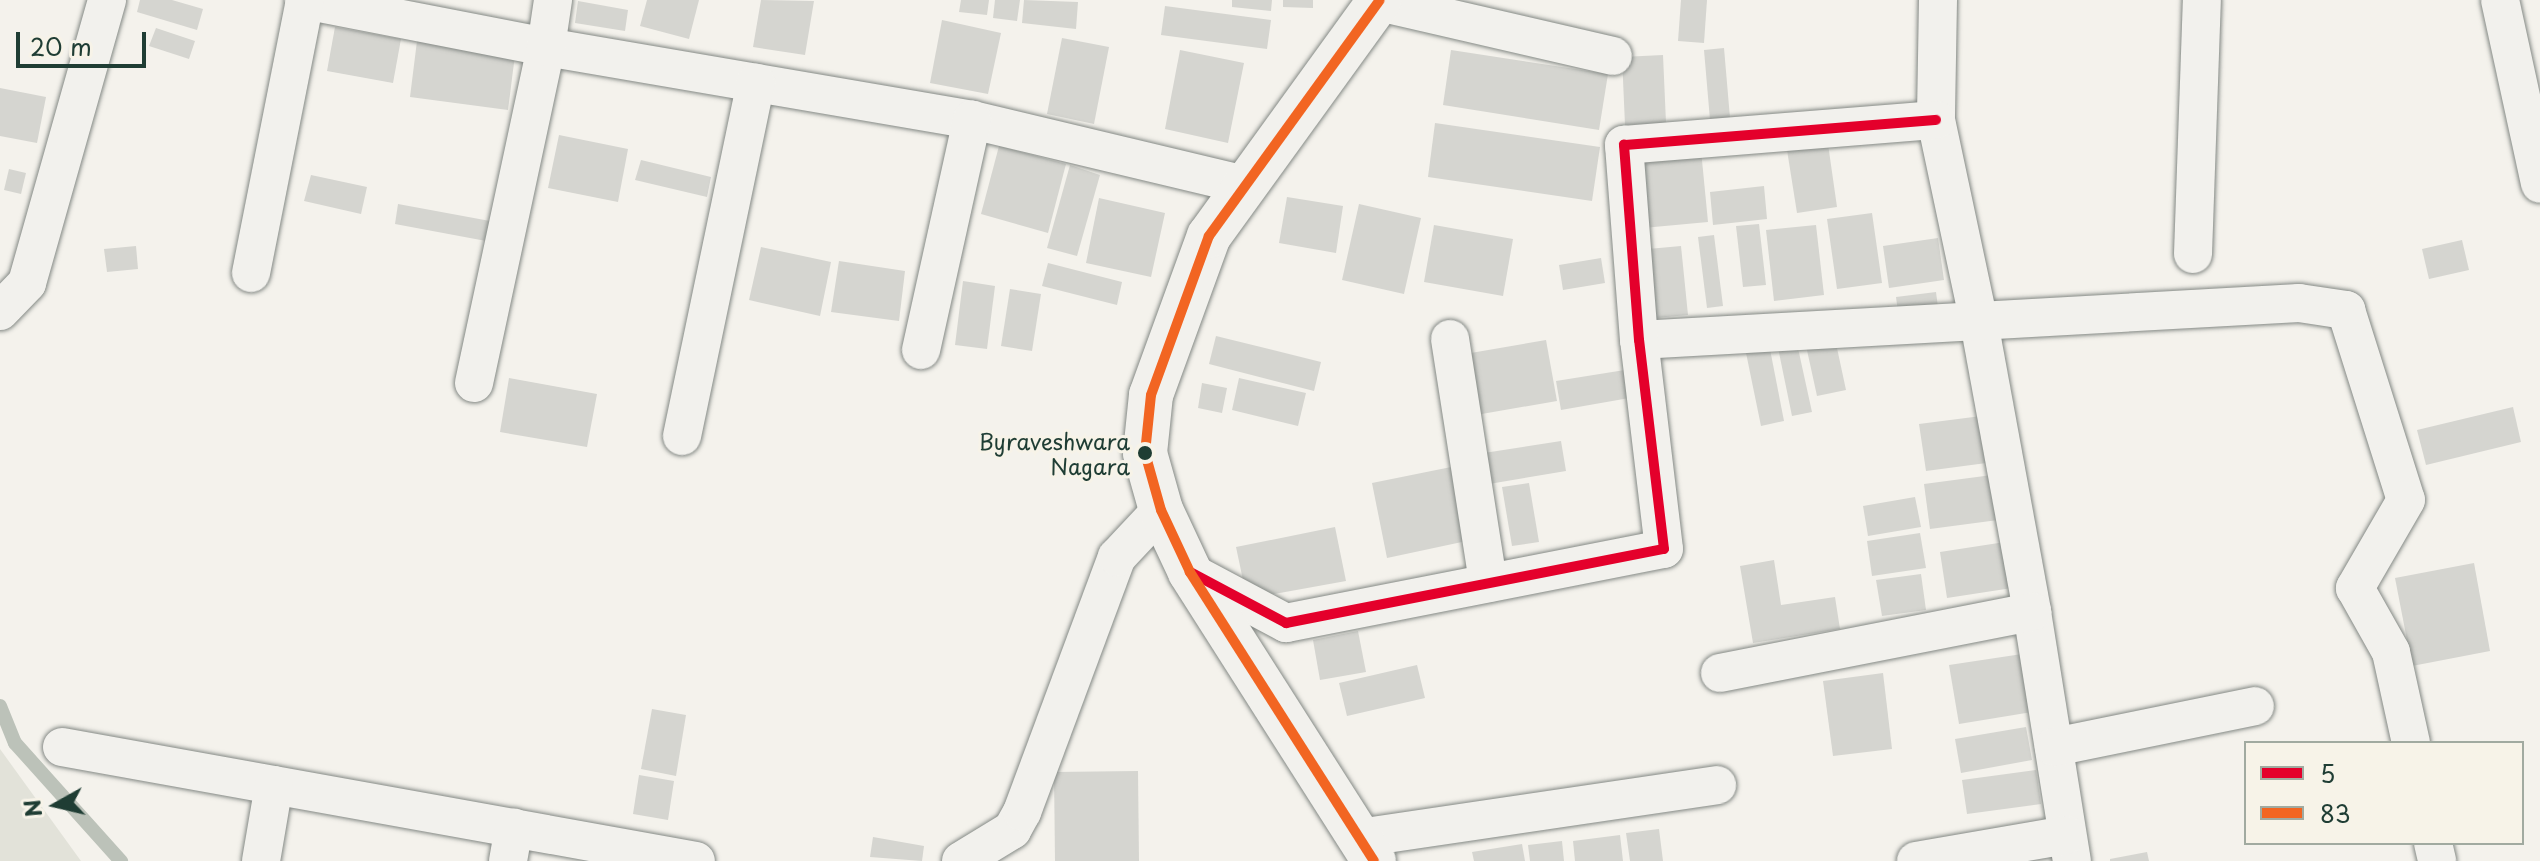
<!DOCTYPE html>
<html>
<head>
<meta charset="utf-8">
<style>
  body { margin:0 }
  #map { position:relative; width:2540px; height:861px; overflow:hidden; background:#f4f2ec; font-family:"Playpen Sans",sans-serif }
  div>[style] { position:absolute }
  .green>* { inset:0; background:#e2e2d9 }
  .stream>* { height:14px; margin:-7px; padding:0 7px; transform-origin:7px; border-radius:7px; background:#bcc2b9 }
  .building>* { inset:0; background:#d5d5d0 }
  .roads { filter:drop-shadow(0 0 2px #848985) drop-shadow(0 0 2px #848985) }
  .minor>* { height:38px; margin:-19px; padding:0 19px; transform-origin:19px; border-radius:19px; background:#f2f1ed }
  .tertiary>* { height:44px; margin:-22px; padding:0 22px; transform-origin:22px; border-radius:22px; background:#f2f1ed }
  .bus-1>* { height:10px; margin:-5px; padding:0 5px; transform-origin:5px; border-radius:5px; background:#e4002b }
  .bus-2>* { height:10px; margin:-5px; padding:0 5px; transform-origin:5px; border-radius:5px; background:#f26522 }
  .dots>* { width:22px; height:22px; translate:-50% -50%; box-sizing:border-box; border:4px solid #f7f3e8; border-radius:50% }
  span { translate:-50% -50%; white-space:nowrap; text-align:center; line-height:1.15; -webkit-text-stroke:6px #f7f3e8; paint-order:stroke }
  .bus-label { font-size:22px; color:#1f3d34 }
  .right { translate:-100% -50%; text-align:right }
  .legend { position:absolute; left:2244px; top:741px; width:280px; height:104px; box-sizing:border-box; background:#f7f3e8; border:2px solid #a1aaa0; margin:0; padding:10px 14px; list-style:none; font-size:24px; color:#1f3d34 }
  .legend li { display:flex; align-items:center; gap:16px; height:40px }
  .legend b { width:40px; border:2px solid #a1aaa0 }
  .north { position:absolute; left:16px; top:765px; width:80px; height:80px; -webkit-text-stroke:6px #f7f3e8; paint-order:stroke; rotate:262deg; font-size:22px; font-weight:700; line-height:32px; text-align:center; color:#1f3d34 }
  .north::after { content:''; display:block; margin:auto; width:28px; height:36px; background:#1f3d34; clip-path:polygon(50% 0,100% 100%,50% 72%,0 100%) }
  .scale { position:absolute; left:16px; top:32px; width:130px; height:36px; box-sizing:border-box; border:4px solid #1f3d34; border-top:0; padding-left:10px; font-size:24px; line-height:28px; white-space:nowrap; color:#1f3d34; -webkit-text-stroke:6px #f7f3e8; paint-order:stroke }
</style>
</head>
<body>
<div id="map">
  <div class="green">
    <div style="clip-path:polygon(0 749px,81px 861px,0 861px)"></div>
  </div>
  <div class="stream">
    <div style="left:0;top:706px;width:40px;rotate:68deg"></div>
    <div style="left:15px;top:743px;width:159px;rotate:48.1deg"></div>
  </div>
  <div class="building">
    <div style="clip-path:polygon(140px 0,172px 0,203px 9px,197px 30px,137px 12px)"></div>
    <div style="clip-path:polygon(647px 0,699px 0,689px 39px,640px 26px)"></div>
    <div style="clip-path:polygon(761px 0,814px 1px,805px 55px,753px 47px)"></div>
    <div style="clip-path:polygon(961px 0,989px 0,987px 15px,959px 12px)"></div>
    <div style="clip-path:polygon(995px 0,1020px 0,1017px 21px,993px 18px)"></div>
    <div style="clip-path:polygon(1024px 0,1078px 2px,1076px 29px,1022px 23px)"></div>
    <div style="clip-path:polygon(1232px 0,1272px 0,1271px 11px,1232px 7px)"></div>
    <div style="clip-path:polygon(1283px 0,1313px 0,1313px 8px,1283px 7px)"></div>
    <div style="clip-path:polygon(1681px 0,1707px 0,1704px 43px,1678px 41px)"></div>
    <div style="clip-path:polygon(578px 1px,628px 10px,625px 31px,575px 23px)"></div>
    <div style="clip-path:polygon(1165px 6px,1271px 20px,1267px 49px,1161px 35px)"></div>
    <div style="clip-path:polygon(942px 20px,1001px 33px,988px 94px,930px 83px)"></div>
    <div style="clip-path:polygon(335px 27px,401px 39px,393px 83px,327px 71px)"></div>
    <div style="clip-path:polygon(156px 28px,195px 41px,189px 59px,149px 46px)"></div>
    <div style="clip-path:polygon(1062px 38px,1109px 47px,1094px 124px,1047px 114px)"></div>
    <div style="clip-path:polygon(417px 41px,515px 55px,508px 110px,410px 97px)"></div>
    <div style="clip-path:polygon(1724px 48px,1730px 118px,1710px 120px,1704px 50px)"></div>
    <div style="clip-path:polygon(1180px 50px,1244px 63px,1228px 143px,1165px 129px)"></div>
    <div style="clip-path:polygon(1451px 50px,1608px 74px,1599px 130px,1443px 105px)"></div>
    <div style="clip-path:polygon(1663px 55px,1666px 123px,1625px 125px,1622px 57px)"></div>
    <div style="clip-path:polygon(0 88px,46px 97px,37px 143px,0 136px)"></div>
    <div style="clip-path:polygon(1435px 123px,1600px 147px,1592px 201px,1428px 177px)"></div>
    <div style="clip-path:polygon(559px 135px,628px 149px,618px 202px,548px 188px)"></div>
    <div style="clip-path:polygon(1828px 144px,1837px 207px,1797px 213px,1787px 150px)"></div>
    <div style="clip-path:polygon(999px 146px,1066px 164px,1048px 233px,981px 214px)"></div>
    <div style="clip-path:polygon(1701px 150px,1708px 222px,1643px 228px,1636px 156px)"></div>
    <div style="clip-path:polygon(641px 160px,711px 177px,707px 197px,635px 180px)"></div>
    <div style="clip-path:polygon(1070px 165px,1100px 175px,1077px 256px,1047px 248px)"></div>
    <div style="clip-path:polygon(9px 169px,26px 173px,21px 194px,4px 190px)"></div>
    <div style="clip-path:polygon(311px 175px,367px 187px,361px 214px,304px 201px)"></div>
    <div style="clip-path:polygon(1764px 186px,1767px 219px,1713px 225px,1710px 192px)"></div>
    <div style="clip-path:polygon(1287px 197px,1343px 206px,1336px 253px,1279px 243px)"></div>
    <div style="clip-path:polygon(1099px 198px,1165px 213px,1151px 277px,1086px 263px)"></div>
    <div style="clip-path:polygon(398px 204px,490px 221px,486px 241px,395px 224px)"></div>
    <div style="clip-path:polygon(1359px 204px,1421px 218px,1404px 294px,1342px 280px)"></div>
    <div style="clip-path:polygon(1872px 213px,1882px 283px,1837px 289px,1827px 219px)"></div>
    <div style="clip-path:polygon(1759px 224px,1766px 285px,1743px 287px,1736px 226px)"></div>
    <div style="clip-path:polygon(1434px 225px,1513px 239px,1503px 296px,1424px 282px)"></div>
    <div style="clip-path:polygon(1816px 225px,1824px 295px,1774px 301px,1766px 230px)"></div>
    <div style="clip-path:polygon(1714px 235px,1723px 306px,1707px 308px,1698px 237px)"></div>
    <div style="clip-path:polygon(1938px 238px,1944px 280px,1889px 288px,1883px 246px)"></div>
    <div style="clip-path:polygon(2462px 240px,2469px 270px,2429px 279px,2422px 249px)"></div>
    <div style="clip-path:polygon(136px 246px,138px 269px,107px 272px,104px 249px)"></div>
    <div style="clip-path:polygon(1681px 246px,1688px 315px,1644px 319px,1637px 250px)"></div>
    <div style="clip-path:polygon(761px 247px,831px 262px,820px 316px,749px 300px)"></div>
    <div style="clip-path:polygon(1601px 258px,1605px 283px,1563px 290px,1559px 265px)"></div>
    <div style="clip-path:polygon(839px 261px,905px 271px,899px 321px,831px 312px)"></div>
    <div style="clip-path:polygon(1048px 263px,1122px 282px,1117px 305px,1042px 286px)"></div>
    <div style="clip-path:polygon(963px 281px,995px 286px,987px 349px,955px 345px)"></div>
    <div style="clip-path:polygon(1010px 289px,1041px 294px,1032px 351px,1001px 346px)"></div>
    <div style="clip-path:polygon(1936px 292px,1939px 315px,1899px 320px,1896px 297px)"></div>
    <div style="clip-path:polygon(1834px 334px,1846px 390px,1817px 396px,1805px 341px)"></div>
    <div style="clip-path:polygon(1216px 336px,1321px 362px,1314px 391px,1209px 364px)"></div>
    <div style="clip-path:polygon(1796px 339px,1812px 412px,1792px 416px,1777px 343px)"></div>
    <div style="clip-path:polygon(1546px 340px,1557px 401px,1476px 415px,1465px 354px)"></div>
    <div style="clip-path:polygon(1769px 344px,1784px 421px,1761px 426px,1745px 348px)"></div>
    <div style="clip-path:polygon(1631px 369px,1635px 397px,1561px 410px,1556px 381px)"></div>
    <div style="clip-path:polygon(509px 378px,597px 394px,587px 447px,500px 432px)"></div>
    <div style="clip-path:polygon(1239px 378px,1306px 393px,1298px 426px,1232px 410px)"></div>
    <div style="clip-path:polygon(1202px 383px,1227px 388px,1222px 413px,1198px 408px)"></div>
    <div style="clip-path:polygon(2513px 407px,2521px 442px,2426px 465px,2417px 430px)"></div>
    <div style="clip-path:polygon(1989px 415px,1994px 462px,1926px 471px,1919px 424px)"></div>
    <div style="clip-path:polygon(1561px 441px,1566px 471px,1489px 484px,1484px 453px)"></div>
    <div style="clip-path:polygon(1461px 465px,1476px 539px,1387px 558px,1372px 483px)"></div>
    <div style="clip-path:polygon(1992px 475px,1998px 520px,1930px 529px,1924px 484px)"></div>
    <div style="clip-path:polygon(1529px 483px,1539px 542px,1512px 546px,1502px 487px)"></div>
    <div style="clip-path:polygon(1915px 497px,1921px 527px,1868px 536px,1863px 506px)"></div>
    <div style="clip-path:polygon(1335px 527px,1346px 581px,1247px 599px,1236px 547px)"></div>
    <div style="clip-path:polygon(1920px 533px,1926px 568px,1872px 576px,1867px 541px)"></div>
    <div style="clip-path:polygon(2005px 542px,2012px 588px,1947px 598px,1940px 552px)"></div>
    <div style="clip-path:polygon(1774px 560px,1781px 605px,1835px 597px,1840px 629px,1753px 643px,1740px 566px)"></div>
    <div style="clip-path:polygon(2474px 563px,2490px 651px,2412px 666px,2395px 578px)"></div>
    <div style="clip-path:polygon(1921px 574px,1926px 610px,1882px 616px,1876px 580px)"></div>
    <div style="clip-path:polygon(1358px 631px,1366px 672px,1320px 680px,1313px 640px)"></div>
    <div style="clip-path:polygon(2022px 654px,2032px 712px,1959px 724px,1949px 665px)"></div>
    <div style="clip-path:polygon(1417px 665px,1425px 698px,1347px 716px,1339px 683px)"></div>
    <div style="clip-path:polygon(1883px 673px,1892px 749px,1833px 756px,1823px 681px)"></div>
    <div style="clip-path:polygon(652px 709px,686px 715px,676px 776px,641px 769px)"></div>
    <div style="clip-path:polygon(2026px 727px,2032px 760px,1961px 773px,1955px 739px)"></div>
    <div style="clip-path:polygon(2036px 770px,2041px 804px,1967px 814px,1962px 780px)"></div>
    <div style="clip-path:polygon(1138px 771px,1139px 861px,1055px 861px,1054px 772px)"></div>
    <div style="clip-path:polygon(639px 775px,674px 781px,668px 820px,633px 814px)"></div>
    <div style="clip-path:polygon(1659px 829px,1663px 861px,1630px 861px,1626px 833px)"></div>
    <div style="clip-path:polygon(1620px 835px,1623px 861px,1575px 861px,1573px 841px)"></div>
    <div style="clip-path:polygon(873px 837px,924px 846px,922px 861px,870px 857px)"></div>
    <div style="clip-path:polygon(1562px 841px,1564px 861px,1530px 861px,1528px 845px)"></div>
    <div style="clip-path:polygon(1522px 844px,1525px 861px,1474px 861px,1472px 852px)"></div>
    <div style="clip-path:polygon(2147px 852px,2149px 861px,2110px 861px,2110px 859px)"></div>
  </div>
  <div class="roads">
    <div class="minor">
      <div style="left:304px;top:0;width:247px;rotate:11deg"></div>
      <div style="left:546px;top:47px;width:432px;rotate:9.7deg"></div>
      <div style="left:972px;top:120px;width:281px;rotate:13.4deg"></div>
      <div style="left:1938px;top:0;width:120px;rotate:91deg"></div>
      <div style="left:1936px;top:120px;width:207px;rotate:78deg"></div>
      <div style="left:1979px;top:322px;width:295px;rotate:79.6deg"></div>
      <div style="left:2032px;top:612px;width:252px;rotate:80.9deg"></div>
      <div style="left:2500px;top:0;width:188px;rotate:77.7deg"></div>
      <div style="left:1379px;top:2px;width:240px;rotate:13deg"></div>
      <div style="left:2193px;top:254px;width:254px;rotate:-88deg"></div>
      <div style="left:251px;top:273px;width:278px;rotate:-78.8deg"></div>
      <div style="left:0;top:311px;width:39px;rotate:-46deg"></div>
      <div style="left:27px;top:283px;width:294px;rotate:-74.2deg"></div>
      <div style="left:1450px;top:339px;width:247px;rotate:81.1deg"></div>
      <div style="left:1639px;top:340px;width:661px;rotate:-3.21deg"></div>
      <div style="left:2299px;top:303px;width:48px;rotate:8.5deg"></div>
      <div style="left:2346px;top:310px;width:199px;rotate:72.5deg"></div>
      <div style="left:2406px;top:500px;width:102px;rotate:120.1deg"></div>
      <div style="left:2355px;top:588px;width:73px;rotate:60.6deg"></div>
      <div style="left:2391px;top:652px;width:93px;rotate:77.6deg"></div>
      <div style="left:921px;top:350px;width:236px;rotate:-77.5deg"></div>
      <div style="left:474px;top:383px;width:344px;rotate:-77.9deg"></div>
      <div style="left:546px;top:47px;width:48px;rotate:-81.5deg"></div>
      <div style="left:682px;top:436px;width:361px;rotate:-78.2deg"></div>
      <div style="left:1190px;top:572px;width:109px;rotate:28deg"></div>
      <div style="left:1286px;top:623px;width:385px;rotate:-11.1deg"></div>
      <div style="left:1664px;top:549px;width:210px;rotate:-96.8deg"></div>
      <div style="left:1639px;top:340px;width:196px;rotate:-94.4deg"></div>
      <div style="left:1624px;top:145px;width:313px;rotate:-4.6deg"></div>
      <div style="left:1720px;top:673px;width:318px;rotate:-11.1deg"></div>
      <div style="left:62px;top:747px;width:644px;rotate:10.19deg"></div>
      <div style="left:2054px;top:747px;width:205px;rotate:-11.5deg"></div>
      <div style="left:1359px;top:838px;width:362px;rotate:-8.4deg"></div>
      <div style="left:2433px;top:843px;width:18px;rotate:77deg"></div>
      <div style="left:261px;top:861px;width:77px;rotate:-80.3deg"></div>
      <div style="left:508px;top:861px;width:34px;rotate:-80deg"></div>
      <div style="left:961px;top:861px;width:60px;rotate:-31.3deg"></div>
      <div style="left:1012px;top:830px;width:21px;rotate:-61deg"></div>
      <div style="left:1022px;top:812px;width:272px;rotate:-69.6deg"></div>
      <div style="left:1117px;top:557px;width:64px;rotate:-46.9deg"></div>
      <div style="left:1916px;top:861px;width:153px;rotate:-9.8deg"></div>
    </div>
    <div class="tertiary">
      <div style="left:1374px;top:861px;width:343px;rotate:-122.5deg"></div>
      <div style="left:1190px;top:572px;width:68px;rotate:-115.1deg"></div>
      <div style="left:1161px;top:510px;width:59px;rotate:-105.7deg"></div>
      <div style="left:1145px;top:453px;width:58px;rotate:-84.1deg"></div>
      <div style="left:1151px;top:395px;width:169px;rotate:-70deg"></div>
      <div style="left:1209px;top:236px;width:291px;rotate:-54.1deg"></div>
    </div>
  </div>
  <div class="bus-1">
    <div style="left:1190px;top:572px;width:109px;rotate:28deg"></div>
    <div style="left:1286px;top:623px;width:385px;rotate:-11.1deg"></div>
    <div style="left:1664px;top:549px;width:210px;rotate:-96.8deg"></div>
    <div style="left:1639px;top:340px;width:196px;rotate:-94.4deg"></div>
    <div style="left:1624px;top:145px;width:313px;rotate:-4.6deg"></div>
  </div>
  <div class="bus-2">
    <div style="left:1374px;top:861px;width:343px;rotate:-122.5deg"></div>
    <div style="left:1190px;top:572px;width:68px;rotate:-115.1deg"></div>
    <div style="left:1161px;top:510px;width:59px;rotate:-105.7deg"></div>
    <div style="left:1145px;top:453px;width:58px;rotate:-84.1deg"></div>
    <div style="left:1151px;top:395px;width:169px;rotate:-70deg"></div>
    <div style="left:1209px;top:236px;width:291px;rotate:-54.1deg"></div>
  </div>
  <div class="dots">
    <div style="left:1145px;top:453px;background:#1f3d34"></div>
  </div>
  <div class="bus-label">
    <span class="right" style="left:1130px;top:453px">Byraveshwara<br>Nagara</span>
  </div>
  <ul class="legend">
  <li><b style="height:10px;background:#e4002b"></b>5</li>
  <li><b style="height:10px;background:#f26522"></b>83</li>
  </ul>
  <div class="north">N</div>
  <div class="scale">20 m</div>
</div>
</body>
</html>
